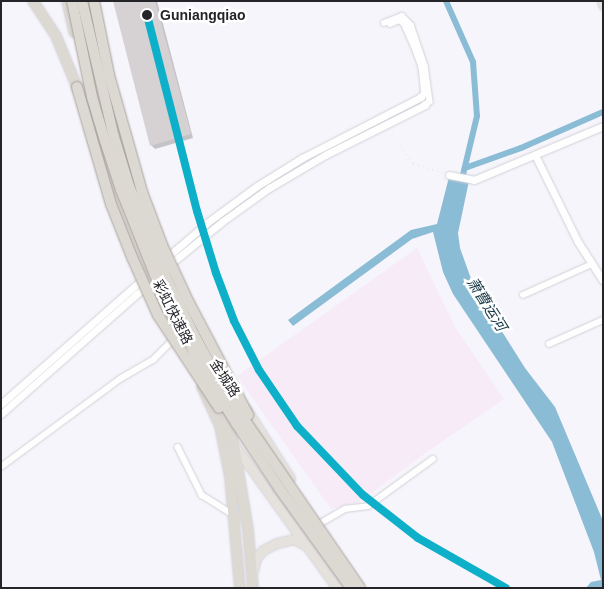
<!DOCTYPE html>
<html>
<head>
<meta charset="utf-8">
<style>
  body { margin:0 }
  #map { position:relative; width:604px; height:589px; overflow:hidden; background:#f6f5fb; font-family:Arial,"Noto Sans SC",sans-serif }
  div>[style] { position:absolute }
  .commercial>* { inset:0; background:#f6ebf7 }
  .water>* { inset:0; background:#8bbcd6 }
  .shadow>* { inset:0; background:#0003 }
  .canal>* { height:6px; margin:-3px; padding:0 3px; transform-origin:3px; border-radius:3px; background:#8bbcd6 }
  .building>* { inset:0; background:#d6d2d4 }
  .path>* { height:1px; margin-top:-0.5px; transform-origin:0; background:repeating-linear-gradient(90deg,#e2e1e4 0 1px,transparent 0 5px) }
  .roads { filter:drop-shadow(0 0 1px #d2d1d7) drop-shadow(0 0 1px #d2d1d7) }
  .minor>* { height:5.5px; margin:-2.75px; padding:0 2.75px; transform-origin:2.75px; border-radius:2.75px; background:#fefefe }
  .tertiary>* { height:7px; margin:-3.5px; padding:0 3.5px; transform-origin:3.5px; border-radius:3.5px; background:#fefefe }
  .primary>* { height:9px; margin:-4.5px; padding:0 4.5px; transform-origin:4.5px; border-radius:4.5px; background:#e5e1dd }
  .trunk>* { height:10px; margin:-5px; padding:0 5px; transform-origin:5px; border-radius:5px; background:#dcd8d2 }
  .bridges { filter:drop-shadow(0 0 1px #a6a09a) drop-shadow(0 0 1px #a6a09a) }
  .trunk-bridge>* { height:10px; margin:-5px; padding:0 5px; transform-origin:5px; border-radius:5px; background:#dcd8d2 }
  .metro-1>* { height:8px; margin:-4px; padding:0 4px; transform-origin:4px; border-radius:4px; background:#0db0c8 }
  .dots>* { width:14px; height:14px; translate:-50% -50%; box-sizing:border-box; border:2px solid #fff; border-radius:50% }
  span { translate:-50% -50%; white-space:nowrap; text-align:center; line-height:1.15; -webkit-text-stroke:5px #fff; paint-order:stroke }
  .stop-label { font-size:14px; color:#252429; font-weight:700 }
  .left { translate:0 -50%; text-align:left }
  .street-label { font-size:14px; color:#252429 }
  .water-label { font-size:15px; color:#173846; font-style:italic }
  .frame { position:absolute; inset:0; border:2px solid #252429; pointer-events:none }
</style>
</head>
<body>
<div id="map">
  <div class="commercial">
    <div style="clip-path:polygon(417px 248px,455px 327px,504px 399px,427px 452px,358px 503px,331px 509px,237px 376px)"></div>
  </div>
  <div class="water">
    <div style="clip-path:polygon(449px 177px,469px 181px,458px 233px,460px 248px,474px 287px,525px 368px,555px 407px,603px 521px,603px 588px,586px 588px,591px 582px,601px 580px,594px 552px,552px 442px,453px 294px,443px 272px,433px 232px,412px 239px,293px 326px,288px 320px,411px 230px,437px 224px)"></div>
  </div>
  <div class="shadow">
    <div style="clip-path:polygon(114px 1px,157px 1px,193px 138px,155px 149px,152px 146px)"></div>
  </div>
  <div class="canal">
    <div style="left:446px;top:1px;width:67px;rotate:66.1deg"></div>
    <div style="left:473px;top:62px;width:54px;rotate:85.8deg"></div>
    <div style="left:477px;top:116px;width:69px;rotate:103.4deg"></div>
    <div style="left:465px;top:168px;width:59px;rotate:-19.7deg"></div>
    <div style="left:521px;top:148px;width:90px;rotate:-23.7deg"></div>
  </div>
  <div class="building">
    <div style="clip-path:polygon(113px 1px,155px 1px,191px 134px,150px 146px)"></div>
  </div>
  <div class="path">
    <div style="left:389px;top:129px;width:42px;rotate:54.8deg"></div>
    <div style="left:413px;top:163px;width:33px;rotate:18deg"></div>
  </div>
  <div class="roads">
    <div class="minor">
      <div style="left:384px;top:23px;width:19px;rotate:-21deg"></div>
      <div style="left:402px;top:16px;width:13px;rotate:45deg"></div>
      <div style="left:411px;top:25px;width:43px;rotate:71.1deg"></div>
      <div style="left:425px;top:66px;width:36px;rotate:82deg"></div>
      <div style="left:430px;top:102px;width:6px;rotate:149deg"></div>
      <div style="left:390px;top:24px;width:10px;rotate:-24deg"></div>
      <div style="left:399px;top:20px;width:6px;rotate:31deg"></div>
      <div style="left:404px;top:23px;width:24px;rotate:66deg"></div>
      <div style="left:414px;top:45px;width:23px;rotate:70deg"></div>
      <div style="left:422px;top:67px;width:27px;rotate:84deg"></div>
      <div style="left:425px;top:94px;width:5px;rotate:143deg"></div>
      <div style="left:523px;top:295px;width:76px;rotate:-24.2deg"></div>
      <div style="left:549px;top:344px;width:59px;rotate:-24deg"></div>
      <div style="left:178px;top:447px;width:54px;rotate:63.4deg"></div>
      <div style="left:202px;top:495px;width:38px;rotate:32deg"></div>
      <div style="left:1px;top:467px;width:148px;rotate:-36.5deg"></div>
      <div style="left:120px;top:379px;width:39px;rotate:-30deg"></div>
      <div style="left:154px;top:359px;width:27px;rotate:-45deg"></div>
      <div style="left:321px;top:523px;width:28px;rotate:-30deg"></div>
      <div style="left:345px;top:509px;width:23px;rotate:-7deg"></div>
      <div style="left:368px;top:506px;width:80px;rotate:-35.9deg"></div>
    </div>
    <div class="tertiary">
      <div style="left:535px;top:155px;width:97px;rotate:63.7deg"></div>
      <div style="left:578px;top:242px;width:46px;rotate:57.3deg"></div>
      <div style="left:449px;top:175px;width:25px;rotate:11deg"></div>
      <div style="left:474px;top:180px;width:140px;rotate:-22.7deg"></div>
      <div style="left:165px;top:259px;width:57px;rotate:-40.7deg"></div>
      <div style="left:208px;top:222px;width:61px;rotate:-36.3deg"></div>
      <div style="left:257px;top:186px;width:53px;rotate:-31.9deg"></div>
      <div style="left:302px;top:158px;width:134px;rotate:-27.1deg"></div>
      <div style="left:168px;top:266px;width:71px;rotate:-39.3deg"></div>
      <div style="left:223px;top:221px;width:57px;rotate:-35.7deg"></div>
      <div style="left:269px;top:188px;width:67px;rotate:-30.4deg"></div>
      <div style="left:327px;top:154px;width:110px;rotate:-26.6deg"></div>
      <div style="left:1px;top:404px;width:191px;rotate:-41.4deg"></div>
      <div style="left:1px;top:414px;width:195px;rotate:-41.5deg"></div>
    </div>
    <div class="primary">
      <div style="left:602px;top:1px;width:4px;rotate:76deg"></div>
      <div style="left:246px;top:409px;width:82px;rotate:57.5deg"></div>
      <div style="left:235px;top:446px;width:175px;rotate:54.3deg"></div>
      <div style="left:253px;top:571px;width:13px;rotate:-77deg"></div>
      <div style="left:256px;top:558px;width:11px;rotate:-49deg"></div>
      <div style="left:263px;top:550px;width:16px;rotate:-27deg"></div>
      <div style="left:277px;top:543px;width:17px;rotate:-13deg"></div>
      <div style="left:294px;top:539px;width:13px;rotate:29deg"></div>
    </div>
    <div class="trunk">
      <div style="left:33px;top:1px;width:42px;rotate:56.7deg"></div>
      <div style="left:56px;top:36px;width:55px;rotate:67.6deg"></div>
      <div style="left:67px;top:1px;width:32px;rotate:77deg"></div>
      <div style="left:115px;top:119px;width:73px;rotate:72.6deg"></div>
      <div style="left:97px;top:131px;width:44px;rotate:74.1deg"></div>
      <div style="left:109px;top:173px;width:109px;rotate:70.2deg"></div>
      <div style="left:146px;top:276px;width:71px;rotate:63.1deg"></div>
      <div style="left:202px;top:387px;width:43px;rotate:65.2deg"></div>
      <div style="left:220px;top:426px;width:52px;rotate:78.9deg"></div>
      <div style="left:230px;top:477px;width:111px;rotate:84.9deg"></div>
      <div style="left:221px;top:402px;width:45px;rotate:73.2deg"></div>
      <div style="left:234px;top:445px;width:86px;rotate:80.6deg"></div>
      <div style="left:248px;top:530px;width:58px;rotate:85.1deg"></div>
    </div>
  </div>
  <div class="bridges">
    <div class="trunk-bridge">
      <div style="left:72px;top:1px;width:98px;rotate:78.2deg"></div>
      <div style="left:92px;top:97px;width:46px;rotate:73.5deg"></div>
      <div style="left:105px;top:141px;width:52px;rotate:71.9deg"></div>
      <div style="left:121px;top:190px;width:92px;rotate:68.2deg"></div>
      <div style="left:155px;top:275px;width:106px;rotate:63.2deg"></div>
      <div style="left:203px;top:370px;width:62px;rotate:58.1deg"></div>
      <div style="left:236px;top:423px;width:78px;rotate:56.5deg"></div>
      <div style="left:279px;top:488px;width:123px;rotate:54.2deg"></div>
      <div style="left:82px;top:1px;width:140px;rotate:76.8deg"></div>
      <div style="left:114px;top:137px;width:51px;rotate:73deg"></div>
      <div style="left:129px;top:186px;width:104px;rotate:67.9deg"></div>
      <div style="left:168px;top:282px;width:59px;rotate:63.9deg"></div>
      <div style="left:194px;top:335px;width:63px;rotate:61.4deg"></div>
      <div style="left:224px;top:390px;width:240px;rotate:55.5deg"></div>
      <div style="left:94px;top:1px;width:76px;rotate:78.5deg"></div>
      <div style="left:109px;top:75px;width:122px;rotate:74.2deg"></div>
      <div style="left:142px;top:192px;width:57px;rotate:69.3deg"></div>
      <div style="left:162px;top:245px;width:62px;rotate:65.1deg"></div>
      <div style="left:188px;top:301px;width:129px;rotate:62.2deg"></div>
      <div style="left:77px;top:87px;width:122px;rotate:73.8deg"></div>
      <div style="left:111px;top:204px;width:57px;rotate:68.4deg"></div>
      <div style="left:132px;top:257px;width:64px;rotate:65.9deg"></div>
      <div style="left:158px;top:315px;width:111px;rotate:56.7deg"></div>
    </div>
  </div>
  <div class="metro-1">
    <div style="left:147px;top:15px;width:202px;rotate:75.7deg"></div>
    <div style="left:197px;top:211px;width:65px;rotate:73deg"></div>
    <div style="left:216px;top:273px;width:51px;rotate:69.4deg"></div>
    <div style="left:234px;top:321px;width:55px;rotate:63deg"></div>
    <div style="left:259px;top:370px;width:68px;rotate:55.8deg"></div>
    <div style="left:297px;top:426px;width:95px;rotate:46.3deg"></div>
    <div style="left:363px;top:495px;width:70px;rotate:38deg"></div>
    <div style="left:418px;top:538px;width:101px;rotate:29.6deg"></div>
  </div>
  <div class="dots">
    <div style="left:147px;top:15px;background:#252429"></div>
  </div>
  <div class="stop-label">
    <span class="left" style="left:160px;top:15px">Guniangqiao</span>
  </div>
  <div class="street-label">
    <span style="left:173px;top:312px;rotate:63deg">彩虹快速路</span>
    <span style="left:225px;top:378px;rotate:57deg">金城路</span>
  </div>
  <div class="water-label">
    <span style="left:487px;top:304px;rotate:58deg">萧曹运河</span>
  </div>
  <div class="frame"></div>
</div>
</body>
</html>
